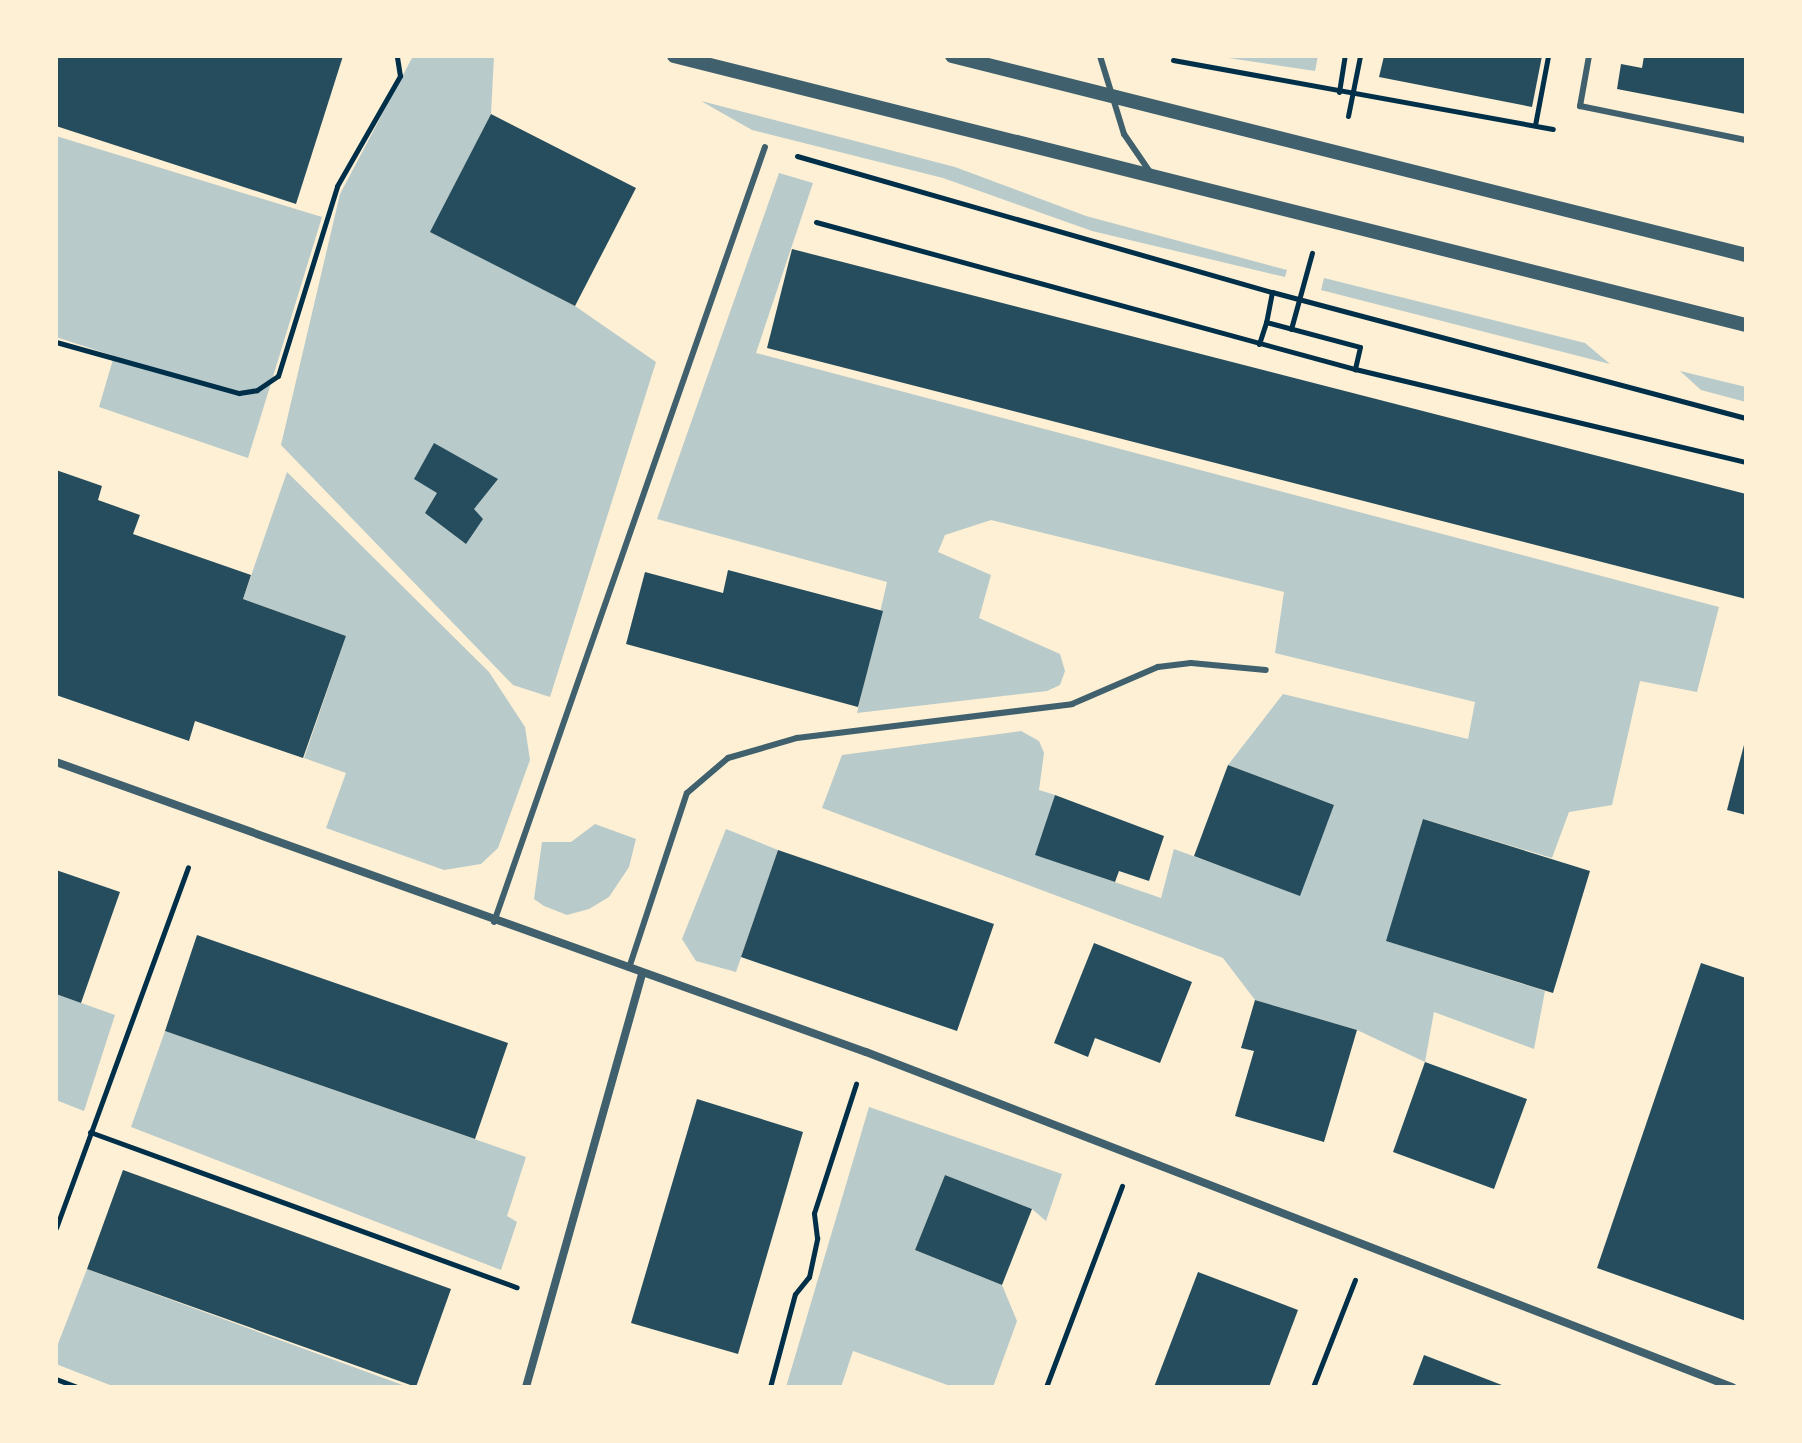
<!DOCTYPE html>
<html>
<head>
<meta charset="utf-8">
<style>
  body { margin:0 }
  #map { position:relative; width:1802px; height:1443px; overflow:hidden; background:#fdf0d5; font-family:"PT Sans Narrow",sans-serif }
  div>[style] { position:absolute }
  .green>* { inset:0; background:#b9caca }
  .building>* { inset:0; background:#264d5e }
  .path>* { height:5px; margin:-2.5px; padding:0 2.5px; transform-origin:2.5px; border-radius:2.5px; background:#003049 }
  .service>* { height:6px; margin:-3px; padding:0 3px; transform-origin:3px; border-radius:3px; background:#3f606c }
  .minor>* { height:8px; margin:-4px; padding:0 4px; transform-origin:4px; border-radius:4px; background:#3f606c }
  .tertiary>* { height:14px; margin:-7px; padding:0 7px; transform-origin:7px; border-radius:7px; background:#3f606c }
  span { translate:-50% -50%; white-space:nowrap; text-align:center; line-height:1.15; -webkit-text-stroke:6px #fdf0d5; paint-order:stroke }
  .frame { position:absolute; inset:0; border:58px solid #fdf0d5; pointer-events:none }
</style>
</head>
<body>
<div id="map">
  <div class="green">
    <div style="clip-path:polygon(413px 56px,494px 56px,491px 114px,431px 232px,575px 306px,656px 362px,550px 697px,513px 685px,281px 445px,340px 194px)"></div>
    <div style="clip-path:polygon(1215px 56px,1318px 56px,1315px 71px)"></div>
    <div style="clip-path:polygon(701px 101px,955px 167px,1086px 216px,1287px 270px,1285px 277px,1092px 231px,943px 178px,752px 130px)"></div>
    <div style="clip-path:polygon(56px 136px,322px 217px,248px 458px,99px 407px,114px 356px,56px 337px)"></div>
    <div style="clip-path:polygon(779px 173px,813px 183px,756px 353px,1719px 607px,1697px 692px,1640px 681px,1612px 805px,1569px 812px,1552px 858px,1423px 819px,1387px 941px,1545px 991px,1534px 1049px,1434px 1012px,1425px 1062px,1357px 1030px,1255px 1000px,1223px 958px,822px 808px,842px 755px,1021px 731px,1039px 741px,1044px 753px,1039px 790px,1055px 795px,1036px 855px,1161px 898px,1174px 849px,1299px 895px,1334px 805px,1228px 765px,1283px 694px,1468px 739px,1475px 702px,1275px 653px,1284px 592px,991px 520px,945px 535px,938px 552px,991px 575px,979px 618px,1060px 654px,1065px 671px,1060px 685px,1047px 691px,857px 713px,887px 582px,657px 519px)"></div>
    <div style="clip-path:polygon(1324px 278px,1585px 343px,1610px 364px,1321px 290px)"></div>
    <div style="clip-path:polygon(1680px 371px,1746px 387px,1746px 402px,1701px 390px)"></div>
    <div style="clip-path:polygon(287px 472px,489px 672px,525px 727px,530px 760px,498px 848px,481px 864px,444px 870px,326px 828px,346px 773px,304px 758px,346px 636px,243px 599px)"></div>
    <div style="clip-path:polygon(595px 824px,636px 839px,629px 867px,609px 897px,589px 909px,567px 915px,544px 906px,534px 899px,542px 842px,571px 842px)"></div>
    <div style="clip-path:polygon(726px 829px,778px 850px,736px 972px,696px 961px,682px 939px)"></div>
    <div style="clip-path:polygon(56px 994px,115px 1015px,84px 1111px,56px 1100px)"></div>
    <div style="clip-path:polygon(165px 1031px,526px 1157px,507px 1216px,517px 1222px,501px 1270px,131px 1127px)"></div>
    <div style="clip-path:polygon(869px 1107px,1062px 1174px,1046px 1221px,1032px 1209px,945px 1175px,915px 1250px,1002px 1285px,1017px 1321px,993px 1387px,953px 1387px,853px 1351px,841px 1387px,786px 1387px)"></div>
    <div style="clip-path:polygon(87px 1269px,408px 1387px,115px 1387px,56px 1364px,56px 1349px)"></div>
  </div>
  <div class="building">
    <div style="clip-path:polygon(56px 56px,343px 56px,296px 204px,56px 126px)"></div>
    <div style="clip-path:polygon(1384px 56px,1542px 56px,1532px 107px,1379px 77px)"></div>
    <div style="clip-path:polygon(1644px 56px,1746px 56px,1746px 114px,1617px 89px,1621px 64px,1642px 68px)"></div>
    <div style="clip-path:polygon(491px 114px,636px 188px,575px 306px,430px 232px)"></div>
    <div style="clip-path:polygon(792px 249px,1746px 494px,1746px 599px,767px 348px)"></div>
    <div style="clip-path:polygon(434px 443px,498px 479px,474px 509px,483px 519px,466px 544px,425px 513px,437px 493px,414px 479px)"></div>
    <div style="clip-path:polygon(56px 470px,102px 486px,98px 500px,140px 515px,133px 534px,251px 575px,243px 599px,346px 636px,303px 758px,195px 721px,189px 741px,56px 695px)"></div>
    <div style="clip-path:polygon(728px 570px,883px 611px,858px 707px,626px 644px,645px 572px,723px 593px)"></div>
    <div style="clip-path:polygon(1745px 741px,1746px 741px,1746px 815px,1727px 810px)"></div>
    <div style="clip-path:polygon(1228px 765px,1334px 805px,1300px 896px,1194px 856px)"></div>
    <div style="clip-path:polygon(1055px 795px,1164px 836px,1149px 881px,1119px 871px,1115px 882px,1035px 855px)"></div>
    <div style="clip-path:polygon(1423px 819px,1590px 871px,1553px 993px,1386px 941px)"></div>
    <div style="clip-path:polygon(778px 850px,994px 924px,957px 1031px,741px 957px)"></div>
    <div style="clip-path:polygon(56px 870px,120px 892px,81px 1003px,56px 994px)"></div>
    <div style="clip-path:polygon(197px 935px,508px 1043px,475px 1139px,165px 1031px)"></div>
    <div style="clip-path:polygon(1094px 943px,1192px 982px,1160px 1063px,1095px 1038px,1088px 1057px,1054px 1043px)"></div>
    <div style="clip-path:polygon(1701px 963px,1746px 978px,1746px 1321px,1597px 1268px)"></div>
    <div style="clip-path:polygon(1255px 1000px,1357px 1030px,1324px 1142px,1235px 1116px,1254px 1051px,1241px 1048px)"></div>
    <div style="clip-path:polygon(1425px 1062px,1527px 1099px,1494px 1189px,1393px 1152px)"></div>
    <div style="clip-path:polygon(697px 1099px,803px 1132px,738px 1354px,631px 1323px)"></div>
    <div style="clip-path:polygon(123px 1170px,451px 1289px,416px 1387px,87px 1269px)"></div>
    <div style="clip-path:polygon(945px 1175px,1032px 1209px,1002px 1285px,915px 1250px)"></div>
    <div style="clip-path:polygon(1198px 1272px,1298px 1310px,1269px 1387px,1154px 1387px)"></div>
    <div style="clip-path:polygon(1424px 1355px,1507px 1387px,1412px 1387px)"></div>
  </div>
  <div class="path">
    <div style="left:1173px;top:60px;width:386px;rotate:10.3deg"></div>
    <div style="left:1339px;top:92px;width:36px;rotate:-81deg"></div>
    <div style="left:1348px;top:116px;width:61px;rotate:-78.7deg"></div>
    <div style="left:1535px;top:125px;width:70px;rotate:-79.3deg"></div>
    <div style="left:797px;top:156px;width:494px;rotate:16deg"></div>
    <div style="left:1272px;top:292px;width:490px;rotate:14.9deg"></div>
    <div style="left:816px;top:222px;width:559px;rotate:15.26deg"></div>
    <div style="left:1355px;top:369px;width:402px;rotate:13.4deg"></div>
    <div style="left:1272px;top:292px;width:31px;rotate:101deg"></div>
    <div style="left:1266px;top:322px;width:97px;rotate:14.9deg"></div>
    <div style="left:1360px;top:347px;width:23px;rotate:103deg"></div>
    <div style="left:1291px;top:329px;width:79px;rotate:-74.6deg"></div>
    <div style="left:56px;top:342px;width:190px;rotate:15.6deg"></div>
    <div style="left:239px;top:393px;width:18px;rotate:-9deg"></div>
    <div style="left:257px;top:390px;width:25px;rotate:-34deg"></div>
    <div style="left:278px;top:376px;width:199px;rotate:-72.7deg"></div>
    <div style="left:337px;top:186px;width:127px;rotate:-60.2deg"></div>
    <div style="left:400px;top:76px;width:20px;rotate:-99deg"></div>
    <div style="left:1259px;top:344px;width:23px;rotate:-72deg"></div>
    <div style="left:90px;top:1132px;width:454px;rotate:20deg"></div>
    <div style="left:56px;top:1228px;width:384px;rotate:-69.9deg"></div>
    <div style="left:56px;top:1379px;width:22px;rotate:21deg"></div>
    <div style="left:770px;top:1387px;width:96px;rotate:-75deg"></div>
    <div style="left:795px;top:1294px;width:22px;rotate:-51deg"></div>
    <div style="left:809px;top:1277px;width:40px;rotate:-78deg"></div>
    <div style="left:817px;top:1238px;width:25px;rotate:-97deg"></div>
    <div style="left:814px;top:1213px;width:136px;rotate:-72deg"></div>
    <div style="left:1046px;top:1387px;width:215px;rotate:-69.3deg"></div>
    <div style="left:1313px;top:1387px;width:115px;rotate:-68.6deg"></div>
  </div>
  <div class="service">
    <div style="left:1100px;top:56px;width:82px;rotate:72.9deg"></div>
    <div style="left:1124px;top:134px;width:46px;rotate:55.6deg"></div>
    <div style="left:1589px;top:56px;width:51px;rotate:100.2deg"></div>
    <div style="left:1580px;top:106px;width:169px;rotate:11.6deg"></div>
    <div style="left:494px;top:922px;width:821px;rotate:-70.73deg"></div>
    <div style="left:629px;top:968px;width:184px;rotate:-71.7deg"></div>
    <div style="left:687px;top:793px;width:54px;rotate:-40.5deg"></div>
    <div style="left:728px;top:758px;width:72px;rotate:-16.2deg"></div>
    <div style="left:797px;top:738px;width:277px;rotate:-7deg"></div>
    <div style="left:1072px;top:704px;width:94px;rotate:-23.3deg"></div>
    <div style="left:1158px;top:667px;width:33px;rotate:-7deg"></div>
    <div style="left:1191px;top:663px;width:75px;rotate:5.3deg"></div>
  </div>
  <div class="minor">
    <div style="left:56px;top:762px;width:860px;rotate:19.7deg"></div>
    <div style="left:866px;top:1052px;width:929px;rotate:21.15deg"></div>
    <div style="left:526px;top:1387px;width:430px;rotate:-74.3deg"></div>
  </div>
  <div class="tertiary">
    <div style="left:674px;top:56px;width:1105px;rotate:14.09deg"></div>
    <div style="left:952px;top:56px;width:819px;rotate:14.07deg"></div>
  </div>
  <div class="frame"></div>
</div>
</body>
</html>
